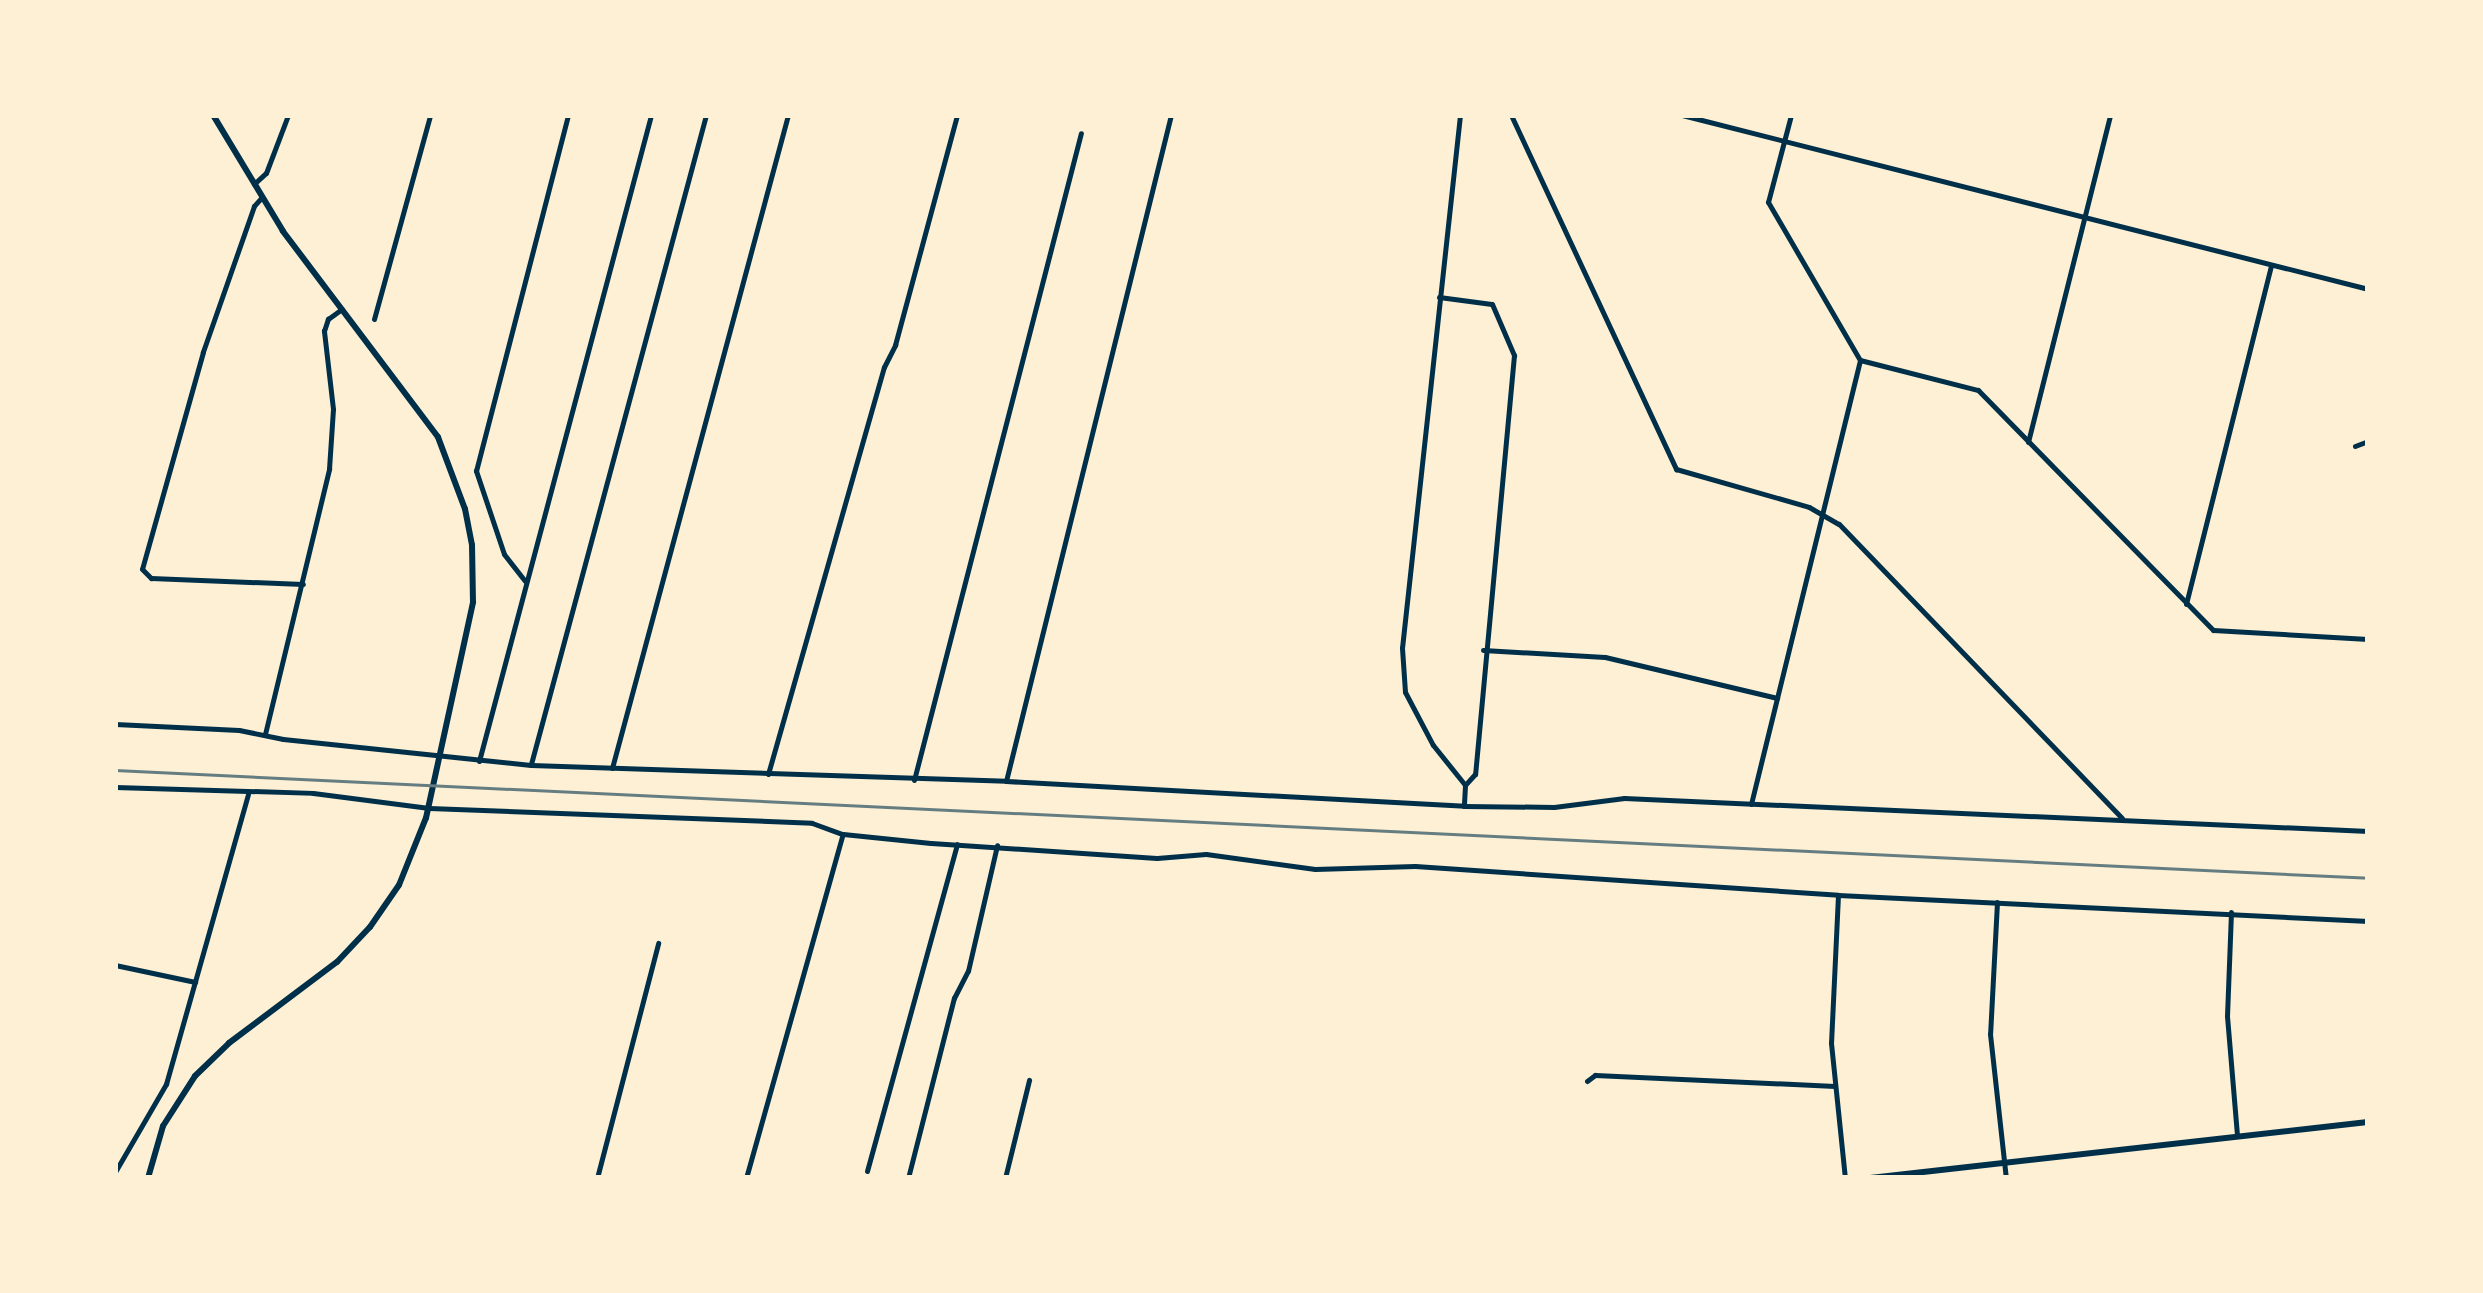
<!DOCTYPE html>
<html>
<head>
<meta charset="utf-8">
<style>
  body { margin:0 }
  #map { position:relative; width:2483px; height:1293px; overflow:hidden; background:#fdf0d5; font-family:"Source Sans 3",sans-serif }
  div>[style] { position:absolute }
  .minor>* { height:5px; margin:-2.5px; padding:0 2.5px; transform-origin:2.5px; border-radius:2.5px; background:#003049 }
  .tertiary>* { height:6px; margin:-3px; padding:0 3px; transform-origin:3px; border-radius:3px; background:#003049 }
  .rail>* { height:2.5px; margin:-1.25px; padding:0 1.25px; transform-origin:1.25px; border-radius:1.25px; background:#657d81 }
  span { translate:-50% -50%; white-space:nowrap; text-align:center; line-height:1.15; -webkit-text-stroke:9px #fdf0d5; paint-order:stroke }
  .frame { position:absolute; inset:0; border:118px solid #fdf0d5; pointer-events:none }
</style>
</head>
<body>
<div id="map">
  <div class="minor">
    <div style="left:1460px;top:115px;width:536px;rotate:96.21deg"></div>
    <div style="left:1402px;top:648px;width:44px;rotate:86.1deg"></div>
    <div style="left:1405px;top:692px;width:60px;rotate:62.2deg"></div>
    <div style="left:1433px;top:745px;width:51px;rotate:51.3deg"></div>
    <div style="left:1465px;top:785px;width:21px;rotate:93deg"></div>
    <div style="left:1511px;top:115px;width:391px;rotate:65deg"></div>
    <div style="left:1676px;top:469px;width:138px;rotate:15.9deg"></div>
    <div style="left:1809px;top:507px;width:34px;rotate:30deg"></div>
    <div style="left:1839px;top:524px;width:408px;rotate:46.1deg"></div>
    <div style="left:1682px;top:115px;width:708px;rotate:14.23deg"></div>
    <div style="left:1791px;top:115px;width:90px;rotate:104.8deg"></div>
    <div style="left:1768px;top:202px;width:183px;rotate:59.8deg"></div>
    <div style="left:1860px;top:360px;width:122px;rotate:14.3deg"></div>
    <div style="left:1978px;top:390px;width:336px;rotate:45.6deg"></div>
    <div style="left:2213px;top:630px;width:155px;rotate:3.3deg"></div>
    <div style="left:254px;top:184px;width:16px;rotate:-43deg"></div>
    <div style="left:266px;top:173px;width:62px;rotate:-69.2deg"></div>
    <div style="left:262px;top:197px;width:12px;rotate:132deg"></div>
    <div style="left:254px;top:206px;width:155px;rotate:109.3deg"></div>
    <div style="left:203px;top:352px;width:225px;rotate:105.7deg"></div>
    <div style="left:142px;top:569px;width:13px;rotate:45deg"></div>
    <div style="left:151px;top:578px;width:152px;rotate:2.3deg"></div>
    <div style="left:1439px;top:297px;width:53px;rotate:7.5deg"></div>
    <div style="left:1492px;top:304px;width:56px;rotate:66.7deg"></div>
    <div style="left:1514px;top:355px;width:421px;rotate:95.3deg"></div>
    <div style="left:1475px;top:774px;width:15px;rotate:132deg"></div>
    <div style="left:374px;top:319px;width:212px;rotate:-74.6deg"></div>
    <div style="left:2028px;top:442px;width:337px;rotate:-75.9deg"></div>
    <div style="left:2355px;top:446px;width:14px;rotate:-21deg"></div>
    <div style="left:525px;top:581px;width:34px;rotate:-128deg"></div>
    <div style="left:504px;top:554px;width:88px;rotate:-108.6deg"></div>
    <div style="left:476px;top:471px;width:368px;rotate:-75.5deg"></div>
    <div style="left:2186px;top:604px;width:349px;rotate:-75.9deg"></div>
    <div style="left:1483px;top:650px;width:122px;rotate:3.3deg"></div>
    <div style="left:1605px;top:657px;width:177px;rotate:13.4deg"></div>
    <div style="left:115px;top:724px;width:124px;rotate:2.8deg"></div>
    <div style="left:239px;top:730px;width:45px;rotate:11.6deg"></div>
    <div style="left:283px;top:739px;width:249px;rotate:6deg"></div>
    <div style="left:531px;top:765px;width:475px;rotate:1.9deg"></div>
    <div style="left:1006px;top:781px;width:459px;rotate:3.1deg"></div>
    <div style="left:1464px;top:806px;width:90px;rotate:0.6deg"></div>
    <div style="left:1554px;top:807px;width:71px;rotate:-7.3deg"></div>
    <div style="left:1624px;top:798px;width:745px;rotate:2.54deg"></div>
    <div style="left:265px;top:734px;width:273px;rotate:-76.4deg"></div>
    <div style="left:329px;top:469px;width:60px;rotate:-86.2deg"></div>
    <div style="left:333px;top:409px;width:79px;rotate:-96.6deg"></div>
    <div style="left:324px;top:331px;width:13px;rotate:-72deg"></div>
    <div style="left:328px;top:319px;width:17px;rotate:-36deg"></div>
    <div style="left:479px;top:761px;width:669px;rotate:-75.09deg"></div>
    <div style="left:531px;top:764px;width:672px;rotate:-74.91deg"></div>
    <div style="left:612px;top:768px;width:676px;rotate:-74.92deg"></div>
    <div style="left:768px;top:774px;width:423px;rotate:-74.1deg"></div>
    <div style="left:884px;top:367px;width:25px;rotate:-63deg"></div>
    <div style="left:895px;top:345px;width:238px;rotate:-74.9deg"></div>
    <div style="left:914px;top:780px;width:668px;rotate:-75.53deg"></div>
    <div style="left:1006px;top:781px;width:686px;rotate:-76.09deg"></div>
    <div style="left:115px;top:787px;width:198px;rotate:1.7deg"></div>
    <div style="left:313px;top:793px;width:117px;rotate:7.4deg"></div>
    <div style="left:429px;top:808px;width:383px;rotate:2.2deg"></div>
    <div style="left:812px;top:823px;width:33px;rotate:20deg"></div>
    <div style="left:843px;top:834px;width:88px;rotate:5.8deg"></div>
    <div style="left:931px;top:843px;width:226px;rotate:3.8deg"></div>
    <div style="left:1157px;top:858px;width:49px;rotate:-4.7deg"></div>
    <div style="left:1206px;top:854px;width:110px;rotate:7.8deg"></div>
    <div style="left:1315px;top:869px;width:100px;rotate:-1.7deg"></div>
    <div style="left:1415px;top:866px;width:424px;rotate:3.9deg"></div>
    <div style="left:1838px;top:895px;width:531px;rotate:2.81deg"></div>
    <div style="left:1751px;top:804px;width:457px;rotate:-76.2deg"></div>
    <div style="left:1838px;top:895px;width:148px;rotate:92.7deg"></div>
    <div style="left:1831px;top:1043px;width:136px;rotate:84.1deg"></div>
    <div style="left:1997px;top:902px;width:132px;rotate:93deg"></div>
    <div style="left:1990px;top:1034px;width:145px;rotate:83.7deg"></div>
    <div style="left:2231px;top:912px;width:104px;rotate:92.2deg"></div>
    <div style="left:2227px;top:1016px;width:120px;rotate:85.2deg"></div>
    <div style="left:115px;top:965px;width:82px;rotate:12deg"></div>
    <div style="left:1587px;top:1081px;width:10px;rotate:-37deg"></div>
    <div style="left:1595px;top:1075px;width:240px;rotate:2.6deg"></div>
    <div style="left:867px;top:1171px;width:339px;rotate:-74.6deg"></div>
    <div style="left:115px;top:1172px;width:102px;rotate:-59.9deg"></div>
    <div style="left:166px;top:1084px;width:301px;rotate:-74.2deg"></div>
    <div style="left:597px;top:1178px;width:243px;rotate:-75.4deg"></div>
    <div style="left:746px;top:1178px;width:357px;rotate:-74.3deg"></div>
    <div style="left:908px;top:1178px;width:186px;rotate:-75.7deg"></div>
    <div style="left:954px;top:998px;width:30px;rotate:-63deg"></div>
    <div style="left:968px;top:971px;width:129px;rotate:-77deg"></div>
    <div style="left:1005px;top:1178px;width:101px;rotate:-76.2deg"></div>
  </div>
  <div class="tertiary">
    <div style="left:148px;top:1178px;width:54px;rotate:-73.9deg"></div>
    <div style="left:163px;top:1126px;width:59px;rotate:-57.4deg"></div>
    <div style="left:195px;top:1076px;width:47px;rotate:-44.1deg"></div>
    <div style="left:229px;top:1043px;width:135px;rotate:-36.9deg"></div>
    <div style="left:337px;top:962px;width:48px;rotate:-46.7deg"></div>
    <div style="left:370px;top:927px;width:51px;rotate:-55.4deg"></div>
    <div style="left:399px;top:885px;width:72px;rotate:-68.1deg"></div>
    <div style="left:426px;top:818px;width:221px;rotate:-77.7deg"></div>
    <div style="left:473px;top:602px;width:57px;rotate:-91deg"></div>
    <div style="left:472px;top:545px;width:37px;rotate:-101deg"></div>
    <div style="left:465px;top:509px;width:77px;rotate:-110.6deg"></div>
    <div style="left:438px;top:437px;width:258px;rotate:-127deg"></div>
    <div style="left:283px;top:231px;width:135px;rotate:-121.1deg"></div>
    <div style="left:1870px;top:1178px;width:501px;rotate:-6.42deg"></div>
  </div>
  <div class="rail">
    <div style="left:115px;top:770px;width:2256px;rotate:2.74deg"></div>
  </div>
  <div class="frame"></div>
</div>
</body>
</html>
